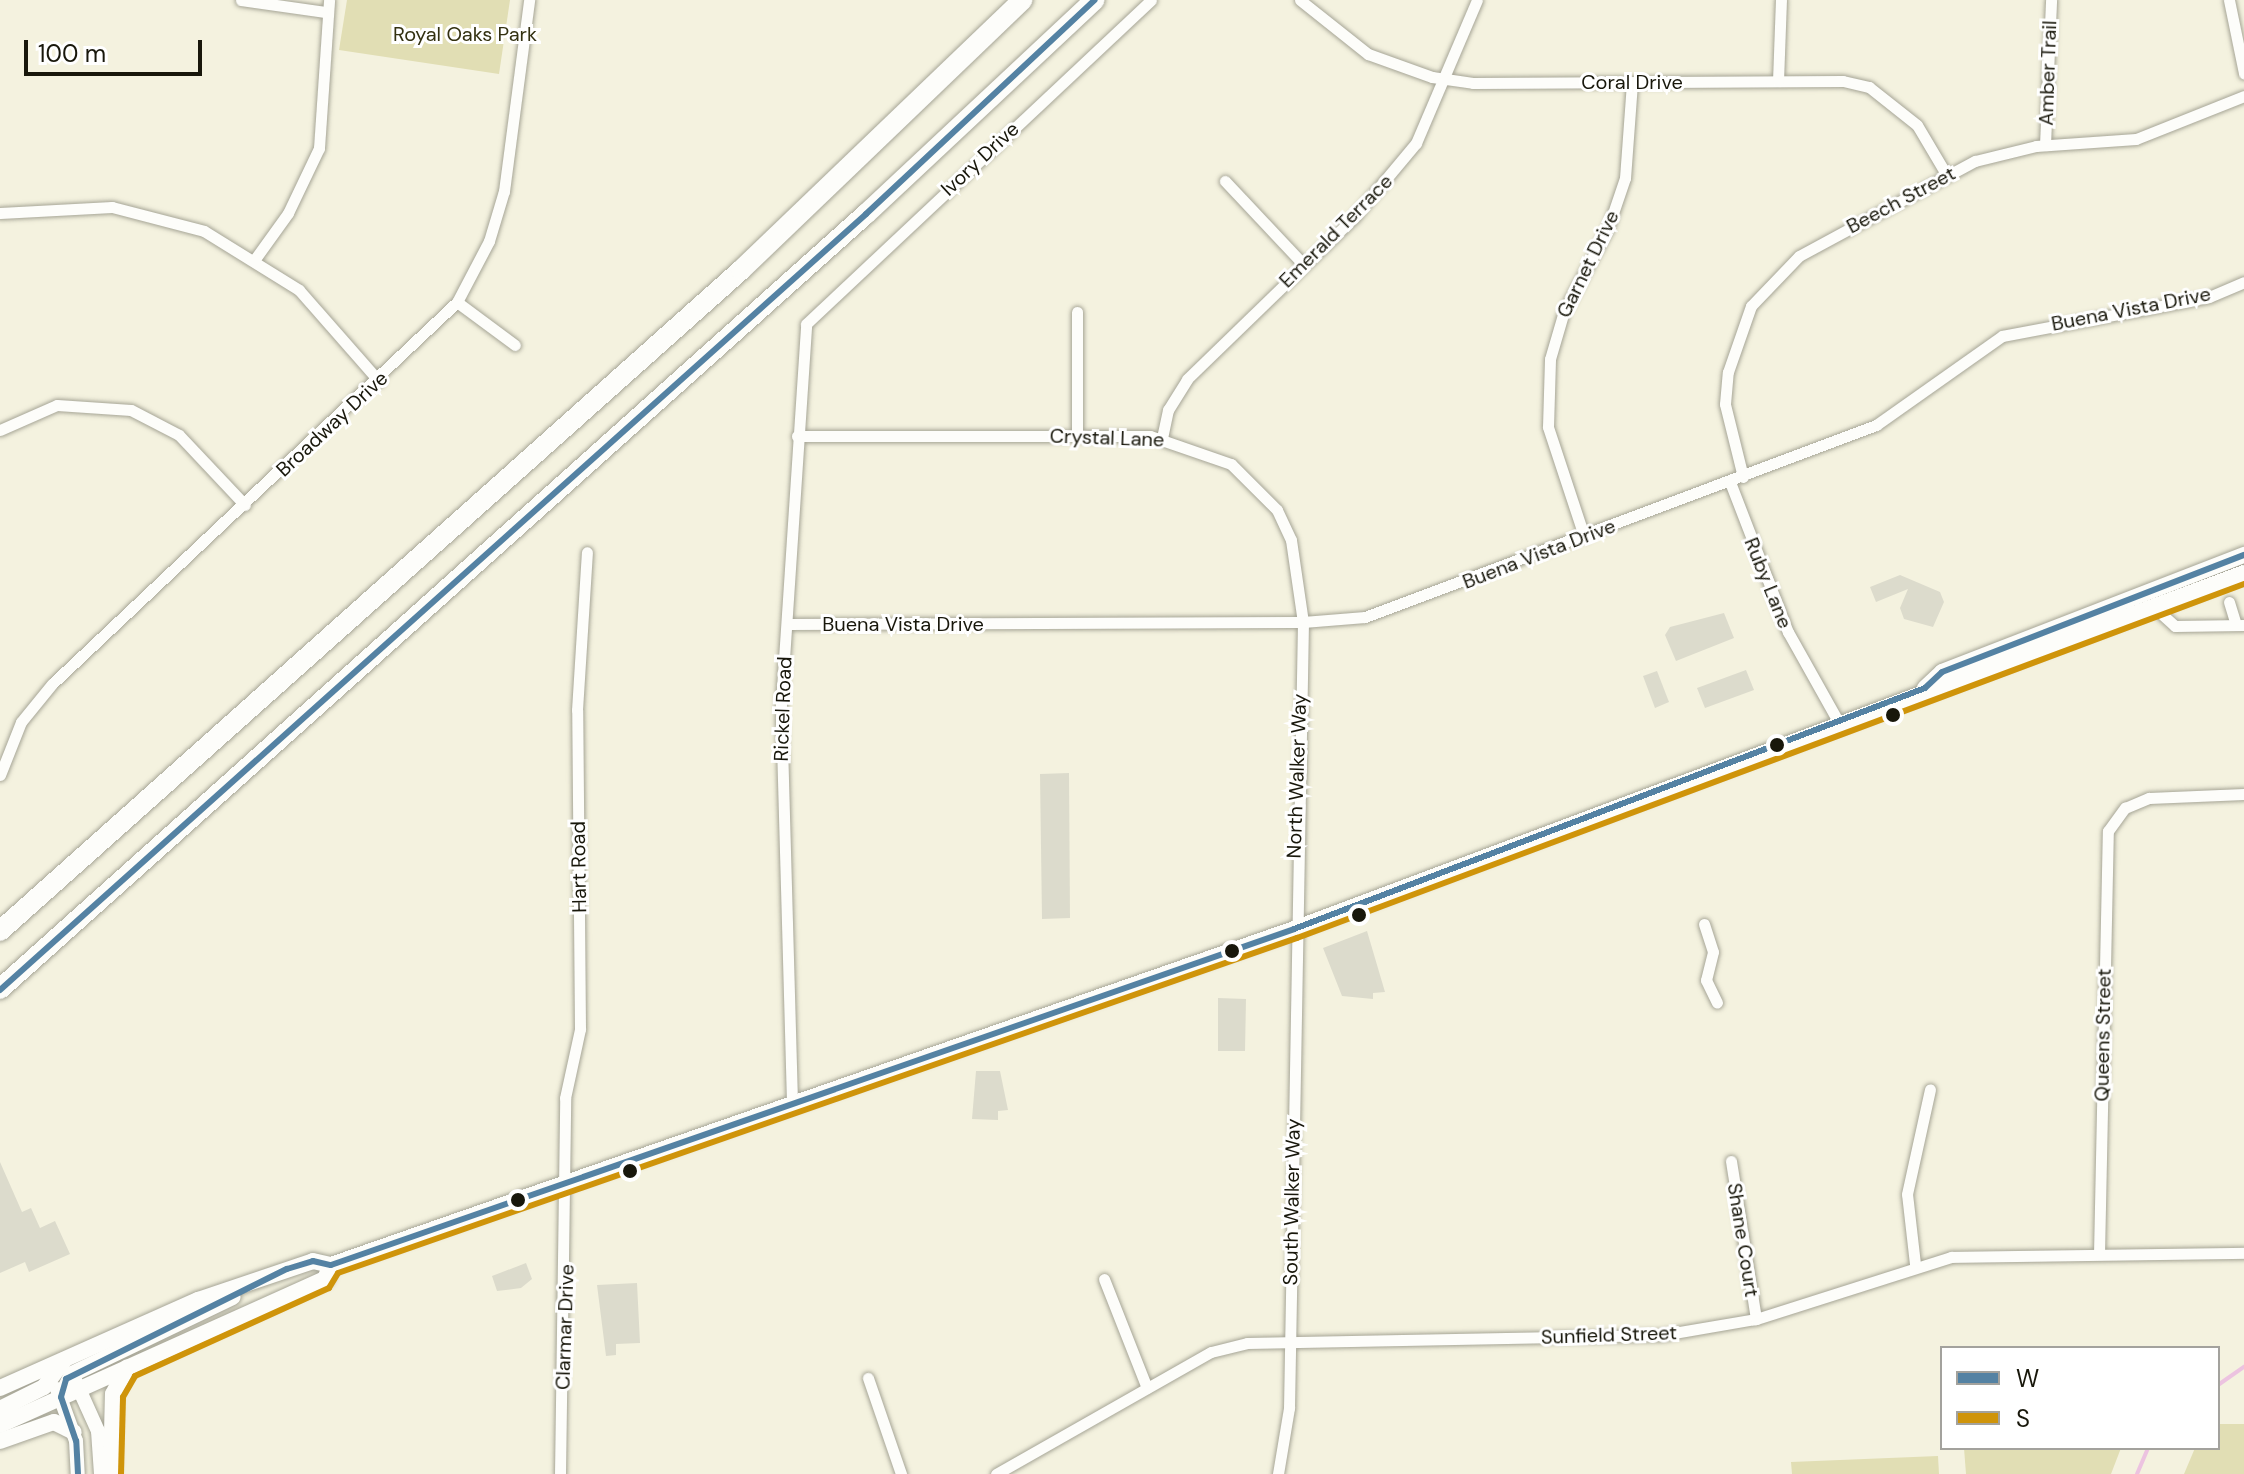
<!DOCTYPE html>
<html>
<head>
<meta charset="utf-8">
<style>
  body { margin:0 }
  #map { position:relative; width:2244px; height:1474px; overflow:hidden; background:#f4f2df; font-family:"DM Sans",sans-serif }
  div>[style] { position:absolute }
  .green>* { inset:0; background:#e1deb4 }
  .stream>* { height:4px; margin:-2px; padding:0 2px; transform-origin:2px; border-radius:2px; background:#ecc3e0 }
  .building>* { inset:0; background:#dcdbcc }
  .roads { filter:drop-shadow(0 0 2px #a6a596) drop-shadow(0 0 2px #a6a596) }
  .minor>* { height:11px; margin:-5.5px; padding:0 5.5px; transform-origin:5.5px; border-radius:5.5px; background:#fdfdfa }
  .tertiary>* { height:14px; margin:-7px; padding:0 7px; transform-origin:7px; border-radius:7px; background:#fdfdfa }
  .secondary>* { height:16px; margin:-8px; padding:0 8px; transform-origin:8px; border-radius:8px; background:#fdfdfa }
  .motorway>* { height:20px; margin:-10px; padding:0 10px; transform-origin:10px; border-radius:10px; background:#fdfdfa }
  .bus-1>* { height:6px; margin:-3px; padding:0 3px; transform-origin:3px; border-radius:3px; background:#5482a3 }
  .bus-2>* { height:6px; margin:-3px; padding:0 3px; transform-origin:3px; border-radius:3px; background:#cf940a }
  .dots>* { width:22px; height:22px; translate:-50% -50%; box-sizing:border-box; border:4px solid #fff; border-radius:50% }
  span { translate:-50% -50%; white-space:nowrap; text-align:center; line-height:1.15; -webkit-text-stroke:6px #fff; paint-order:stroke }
  .park-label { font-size:20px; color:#333111 }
  .street-label { font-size:20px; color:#18170b }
  .legend { position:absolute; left:1940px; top:1346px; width:280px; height:104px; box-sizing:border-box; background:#fff; border:2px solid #a3a29d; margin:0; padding:10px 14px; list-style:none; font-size:24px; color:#18170b }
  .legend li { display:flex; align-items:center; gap:16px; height:40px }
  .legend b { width:40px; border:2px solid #a3a29d }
  .scale { position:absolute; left:24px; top:40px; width:178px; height:36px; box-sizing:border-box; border:4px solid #18170b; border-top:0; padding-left:10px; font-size:24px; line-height:28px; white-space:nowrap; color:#18170b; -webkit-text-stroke:6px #fff; paint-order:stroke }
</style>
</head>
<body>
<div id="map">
  <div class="green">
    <div style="clip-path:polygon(347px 0,510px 0,499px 74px,339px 50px)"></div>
    <div style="clip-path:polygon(2218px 1424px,2244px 1424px,2244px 1474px,2184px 1474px,2195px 1448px,2218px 1448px)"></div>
    <div style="clip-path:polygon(1964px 1448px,2121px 1448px,2111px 1474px,1966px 1474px)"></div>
    <div style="clip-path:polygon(1938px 1456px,1939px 1474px,1792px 1474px,1791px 1462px)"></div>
  </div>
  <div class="stream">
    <div style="left:2218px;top:1385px;width:32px;rotate:-35deg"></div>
    <div style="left:2137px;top:1474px;width:28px;rotate:-67deg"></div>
  </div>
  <div class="building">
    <div style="clip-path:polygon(1900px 575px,1940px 592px,1944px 602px,1933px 627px,1904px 619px,1900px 608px,1908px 589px,1876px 602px,1870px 587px)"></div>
    <div style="clip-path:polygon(1724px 613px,1734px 638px,1676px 661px,1665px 635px,1670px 627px)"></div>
    <div style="clip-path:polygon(1746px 670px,1754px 690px,1705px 708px,1697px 688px)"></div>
    <div style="clip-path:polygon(1657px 671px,1669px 702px,1655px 708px,1643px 676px)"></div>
    <div style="clip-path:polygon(1069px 773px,1070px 918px,1042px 919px,1040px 774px)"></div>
    <div style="clip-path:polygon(1367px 931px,1385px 992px,1373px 993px,1373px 999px,1342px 996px,1323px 948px)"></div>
    <div style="clip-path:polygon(1218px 998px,1246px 999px,1245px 1051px,1218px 1051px)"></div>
    <div style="clip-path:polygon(976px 1071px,1000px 1071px,1008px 1110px,998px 1111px,998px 1120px,972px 1119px)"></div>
    <div style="clip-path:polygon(0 1162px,22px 1212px,31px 1208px,40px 1228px,55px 1221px,70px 1254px,29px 1272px,25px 1262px,0 1273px)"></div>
    <div style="clip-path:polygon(526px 1263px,532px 1279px,521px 1288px,497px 1291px,492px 1276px)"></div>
    <div style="clip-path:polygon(637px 1283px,640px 1343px,616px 1344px,616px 1355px,606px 1356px,597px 1285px)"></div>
  </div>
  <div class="roads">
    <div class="minor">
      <div style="left:241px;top:0;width:85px;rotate:8.1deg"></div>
      <div style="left:1300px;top:0;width:87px;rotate:38.5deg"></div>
      <div style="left:1368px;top:54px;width:68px;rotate:19.8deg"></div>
      <div style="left:1432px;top:77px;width:41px;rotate:8.3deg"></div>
      <div style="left:1473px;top:83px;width:370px;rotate:-0.3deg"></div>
      <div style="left:1843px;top:81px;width:27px;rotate:13deg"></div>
      <div style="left:1869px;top:87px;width:61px;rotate:38.4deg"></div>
      <div style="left:1917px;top:125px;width:57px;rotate:59.4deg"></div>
      <div style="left:2229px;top:0;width:75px;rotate:78.4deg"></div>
      <div style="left:1778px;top:81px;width:81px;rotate:-87.9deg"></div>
      <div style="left:2045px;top:145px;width:145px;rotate:-87.6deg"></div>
      <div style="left:1225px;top:181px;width:115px;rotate:46.8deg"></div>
      <div style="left:0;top:213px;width:112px;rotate:-3.1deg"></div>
      <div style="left:112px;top:207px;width:95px;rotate:14.6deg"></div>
      <div style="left:204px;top:231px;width:112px;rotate:31.8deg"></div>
      <div style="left:299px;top:290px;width:121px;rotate:48.7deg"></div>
      <div style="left:255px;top:259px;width:57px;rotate:-54.3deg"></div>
      <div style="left:288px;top:213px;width:72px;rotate:-64.5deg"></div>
      <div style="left:319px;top:148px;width:148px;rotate:-86.1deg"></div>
      <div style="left:457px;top:302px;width:72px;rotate:36.6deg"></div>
      <div style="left:0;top:430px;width:62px;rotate:-23.7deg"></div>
      <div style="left:57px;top:405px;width:74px;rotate:3.9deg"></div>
      <div style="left:131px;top:410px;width:54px;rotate:27.5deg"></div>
      <div style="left:179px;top:435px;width:96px;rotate:46.7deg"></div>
      <div style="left:1077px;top:435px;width:123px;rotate:-90deg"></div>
      <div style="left:797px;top:436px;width:353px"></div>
      <div style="left:1150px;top:436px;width:86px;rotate:19.1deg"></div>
      <div style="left:1231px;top:464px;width:65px;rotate:45deg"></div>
      <div style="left:1277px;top:510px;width:33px;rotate:65deg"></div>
      <div style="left:1291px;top:540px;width:83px;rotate:81.7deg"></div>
      <div style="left:1303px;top:622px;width:786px;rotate:91.02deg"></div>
      <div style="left:1289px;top:1408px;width:67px;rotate:99.5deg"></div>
      <div style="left:1162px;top:438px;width:29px;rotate:-78deg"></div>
      <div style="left:1168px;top:410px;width:36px;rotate:-58deg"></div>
      <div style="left:1187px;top:379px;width:234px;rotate:-44.1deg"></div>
      <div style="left:1355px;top:216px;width:95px;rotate:-50.1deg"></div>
      <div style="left:1416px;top:143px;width:155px;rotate:-66.9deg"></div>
      <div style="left:1743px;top:477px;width:75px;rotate:-103.9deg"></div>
      <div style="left:1725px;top:404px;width:32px;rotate:-85deg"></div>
      <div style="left:1728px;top:372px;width:70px;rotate:-70.8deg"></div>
      <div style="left:1751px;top:306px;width:69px;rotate:-46.2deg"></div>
      <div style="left:1799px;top:256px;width:200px;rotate:-28.4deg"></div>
      <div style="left:1975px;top:161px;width:63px;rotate:-13.8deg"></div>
      <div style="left:2036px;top:146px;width:100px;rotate:-4deg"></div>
      <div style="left:2136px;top:139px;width:116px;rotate:-21.7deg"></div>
      <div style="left:1730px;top:482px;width:161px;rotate:68.9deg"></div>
      <div style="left:1788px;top:632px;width:102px;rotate:60.7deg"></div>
      <div style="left:1584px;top:536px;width:115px;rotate:-108.3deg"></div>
      <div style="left:1548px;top:427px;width:68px;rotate:-88.3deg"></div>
      <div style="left:1550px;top:359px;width:50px;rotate:-73.7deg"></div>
      <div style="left:1564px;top:311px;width:94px;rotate:-62.1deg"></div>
      <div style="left:1608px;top:228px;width:53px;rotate:-71.2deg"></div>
      <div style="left:1625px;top:178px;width:96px;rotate:-85.8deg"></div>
      <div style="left:2229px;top:602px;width:24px;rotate:73deg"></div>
      <div style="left:2155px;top:608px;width:27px;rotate:42deg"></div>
      <div style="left:2175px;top:626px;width:69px;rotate:-0.8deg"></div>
      <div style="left:787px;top:624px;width:516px;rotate:-0.22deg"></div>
      <div style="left:1303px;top:622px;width:62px;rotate:-4.6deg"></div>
      <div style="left:1365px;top:617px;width:546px;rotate:-20.59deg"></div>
      <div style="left:1876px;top:425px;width:154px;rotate:-35.2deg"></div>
      <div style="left:2002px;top:336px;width:211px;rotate:-10.7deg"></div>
      <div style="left:2209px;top:297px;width:38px;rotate:-23deg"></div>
      <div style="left:0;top:775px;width:57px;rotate:-68.4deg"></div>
      <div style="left:21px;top:722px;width:49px;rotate:-50.8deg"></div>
      <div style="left:52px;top:684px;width:557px;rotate:-43.33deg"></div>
      <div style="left:457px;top:302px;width:69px;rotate:-62.3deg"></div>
      <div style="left:489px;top:241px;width:52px;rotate:-73.3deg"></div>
      <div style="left:504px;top:191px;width:193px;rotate:-82.5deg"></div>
      <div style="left:1704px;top:924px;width:29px;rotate:72deg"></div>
      <div style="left:1713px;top:952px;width:29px;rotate:104deg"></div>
      <div style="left:1706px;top:980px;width:25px;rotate:64deg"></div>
      <div style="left:792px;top:1102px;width:398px;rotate:-91.6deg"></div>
      <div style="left:781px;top:704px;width:381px;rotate:-86.2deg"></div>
      <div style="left:806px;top:324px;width:473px;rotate:-43.2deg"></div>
      <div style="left:1731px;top:1161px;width:160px;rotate:81deg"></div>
      <div style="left:2099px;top:1254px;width:423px;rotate:-88.8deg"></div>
      <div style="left:2108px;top:831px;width:29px;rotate:-54deg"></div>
      <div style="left:2125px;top:808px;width:26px;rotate:-23deg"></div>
      <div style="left:2149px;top:798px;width:95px;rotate:-2.4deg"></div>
      <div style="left:1915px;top:1264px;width:70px;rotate:-96.5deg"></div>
      <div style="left:1907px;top:1194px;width:107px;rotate:-77.6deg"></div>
      <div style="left:1104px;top:1279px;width:117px;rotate:68.5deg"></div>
      <div style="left:868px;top:1378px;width:102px;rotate:71deg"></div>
      <div style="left:560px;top:1474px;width:376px;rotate:-89.2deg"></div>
      <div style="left:565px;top:1098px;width:71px;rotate:-77.7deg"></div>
      <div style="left:580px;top:1029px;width:319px;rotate:-90.5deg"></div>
      <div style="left:577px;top:710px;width:158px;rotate:-86.4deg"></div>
      <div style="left:996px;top:1474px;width:247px;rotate:-29.6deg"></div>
      <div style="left:1211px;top:1352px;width:37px;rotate:-14deg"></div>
      <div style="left:1247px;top:1343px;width:415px;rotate:-1.1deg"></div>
      <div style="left:1662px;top:1335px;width:95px;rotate:-9.7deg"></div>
      <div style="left:1756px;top:1319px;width:205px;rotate:-17.6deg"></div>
      <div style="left:1951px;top:1257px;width:293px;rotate:-0.8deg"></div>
    </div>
    <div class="tertiary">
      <div style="left:75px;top:1380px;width:56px;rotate:65.7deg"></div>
      <div style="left:98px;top:1431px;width:43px;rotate:86deg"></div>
      <div style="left:57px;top:1389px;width:55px;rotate:69.9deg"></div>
      <div style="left:76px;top:1441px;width:33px;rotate:87deg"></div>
    </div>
    <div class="secondary">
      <div style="left:1925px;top:688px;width:23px;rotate:-43deg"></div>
      <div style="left:1942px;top:672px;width:324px;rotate:-21.2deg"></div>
      <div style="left:0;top:1388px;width:217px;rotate:-24deg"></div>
      <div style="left:198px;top:1300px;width:121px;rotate:-18.7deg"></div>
      <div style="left:313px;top:1261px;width:18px;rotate:13deg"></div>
      <div style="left:331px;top:1265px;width:1020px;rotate:-19.23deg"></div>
      <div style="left:1294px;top:929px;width:1015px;rotate:-20.54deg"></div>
      <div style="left:61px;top:1397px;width:25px;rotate:-64deg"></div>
      <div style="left:72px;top:1374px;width:178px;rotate:-25.6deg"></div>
      <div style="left:0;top:1409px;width:49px;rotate:-26.6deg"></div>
      <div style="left:44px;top:1387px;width:34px;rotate:-53deg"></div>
      <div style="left:0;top:1425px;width:356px;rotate:-24.2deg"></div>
      <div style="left:325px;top:1279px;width:15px;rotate:-67deg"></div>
      <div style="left:0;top:1441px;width:57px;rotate:-19.4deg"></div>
      <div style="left:54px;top:1422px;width:22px;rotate:27deg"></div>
      <div style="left:111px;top:1474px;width:80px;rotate:-88.6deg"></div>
      <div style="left:113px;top:1394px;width:30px;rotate:-62deg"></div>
    </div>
    <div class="motorway">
      <div style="left:0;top:931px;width:993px;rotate:-41.73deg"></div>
      <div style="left:741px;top:270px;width:390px;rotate:-43.8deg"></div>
      <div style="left:0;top:989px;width:1162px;rotate:-41.83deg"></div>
      <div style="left:866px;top:214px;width:313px;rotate:-43.1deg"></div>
    </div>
  </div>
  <div class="bus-1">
    <div style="left:0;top:990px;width:1163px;rotate:-41.86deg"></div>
    <div style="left:866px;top:214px;width:313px;rotate:-43.1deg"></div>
    <div style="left:78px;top:1474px;width:33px;rotate:-93deg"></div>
    <div style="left:76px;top:1441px;width:46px;rotate:-108.8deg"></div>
    <div style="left:61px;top:1397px;width:19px;rotate:-74deg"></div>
    <div style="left:66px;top:1379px;width:247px;rotate:-26.5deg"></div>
    <div style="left:287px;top:1269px;width:27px;rotate:-17deg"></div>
    <div style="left:313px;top:1261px;width:18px;rotate:13deg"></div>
    <div style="left:331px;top:1265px;width:1020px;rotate:-19.23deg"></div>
    <div style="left:1294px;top:929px;width:675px;rotate:-20.9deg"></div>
    <div style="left:1925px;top:688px;width:23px;rotate:-43deg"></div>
    <div style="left:1942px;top:672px;width:324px;rotate:-21.2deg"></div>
  </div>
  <div class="bus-2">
    <div style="left:121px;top:1474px;width:77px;rotate:-88.5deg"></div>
    <div style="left:123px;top:1397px;width:24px;rotate:-60deg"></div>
    <div style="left:135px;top:1376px;width:213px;rotate:-24.4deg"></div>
    <div style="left:329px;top:1288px;width:17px;rotate:-59deg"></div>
    <div style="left:338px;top:1273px;width:1016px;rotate:-19.26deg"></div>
    <div style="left:1297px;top:938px;width:1011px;rotate:-20.5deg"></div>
  </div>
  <div class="dots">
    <div style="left:1893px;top:715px;background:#18170b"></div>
    <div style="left:1777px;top:745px;background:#18170b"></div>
    <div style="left:1359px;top:915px;background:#18170b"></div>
    <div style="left:1232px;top:951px;background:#18170b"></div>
    <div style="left:630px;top:1171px;background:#18170b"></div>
    <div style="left:518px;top:1200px;background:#18170b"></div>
  </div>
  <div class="park-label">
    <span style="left:465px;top:34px">Royal Oaks Park</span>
  </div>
  <div class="street-label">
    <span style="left:2048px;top:73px;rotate:-88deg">Amber Trail</span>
    <span style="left:1632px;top:82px">Coral Drive</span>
    <span style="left:980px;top:159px;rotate:-43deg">Ivory Drive</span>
    <span style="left:1901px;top:200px;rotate:-28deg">Beech Street</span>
    <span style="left:1336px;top:231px;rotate:-45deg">Emerald Terrace</span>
    <span style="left:1588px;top:264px;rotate:-64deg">Garnet Drive</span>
    <span style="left:2131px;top:309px;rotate:-11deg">Buena Vista Drive</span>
    <span style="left:332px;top:424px;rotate:-43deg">Broadway Drive</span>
    <span style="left:1107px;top:438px;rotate:2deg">Crystal Lane</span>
    <span style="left:1539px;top:554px;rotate:-21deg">Buena Vista Drive</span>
    <span style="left:1768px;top:583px;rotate:68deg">Ruby Lane</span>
    <span style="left:903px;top:624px">Buena Vista Drive</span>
    <span style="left:783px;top:709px;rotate:-88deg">Rickel Road</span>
    <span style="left:1297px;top:776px;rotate:-88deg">North Walker Way</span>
    <span style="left:579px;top:867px;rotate:-91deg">Hart Road</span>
    <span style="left:2103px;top:1035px;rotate:-89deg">Queens Street</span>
    <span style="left:1292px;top:1202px;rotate:-89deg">South Walker Way</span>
    <span style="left:1743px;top:1240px;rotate:81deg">Shane Court</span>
    <span style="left:565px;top:1327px;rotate:-88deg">Clarmar Drive</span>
    <span style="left:1609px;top:1335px;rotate:-2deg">Sunfield Street</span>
  </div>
  <ul class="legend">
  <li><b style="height:10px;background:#5482a3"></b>W</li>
  <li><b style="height:10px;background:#cf940a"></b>S</li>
  </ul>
  <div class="scale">100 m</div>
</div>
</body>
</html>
